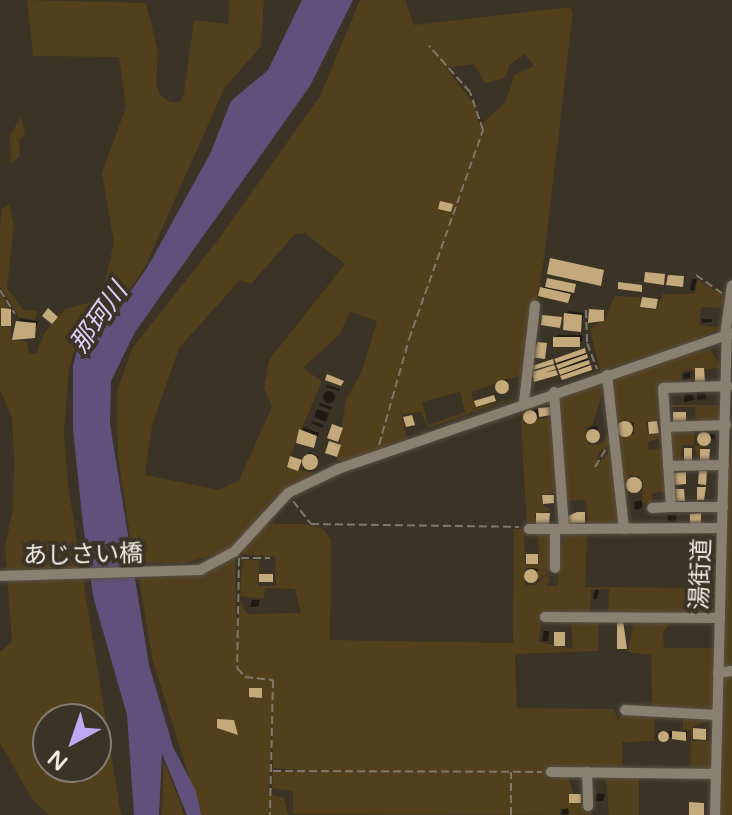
<!DOCTYPE html>
<html>
<head>
<meta charset="utf-8">
<style>
  body { margin:0 }
  #map { position:relative; width:732px; height:815px; overflow:hidden; background:#3b3326; font-family:"Varela Round","Noto Sans JP",sans-serif }
  div>[style] { position:absolute }
  .green>* { inset:0; background:#523f1b }
  .water>* { inset:0; background:#60517c }
  .shadow>* { inset:0; background:#0007 }
  .round { border-radius:50% }
  .building>* { inset:0; background:#c4a97b }
  .path>* { height:2px; margin-top:-1px; transform-origin:0; background:repeating-linear-gradient(90deg,#7f786d 0 8px,transparent 0 12px) }
  .roads { filter:drop-shadow(0 0 2px #575045) drop-shadow(0 0 2px #575045) }
  .minor>* { height:10px; margin:-5px; padding:0 5px; transform-origin:5px; border-radius:5px; background:#898071 }
  span { translate:-50% -50%; white-space:nowrap; text-align:center; line-height:1.15; -webkit-text-stroke:8px #3b3326; paint-order:stroke }
  .street-label { font-size:24px; color:#efeae2 }
  .water-label { font-size:26px; color:#dccffa; font-style:italic }
  .north { position:absolute; left:32px; top:703px; width:80px; height:80px; box-sizing:border-box; background:#3b3326; border:2px solid #837c71; border-radius:50%; rotate:220deg; font-size:22px; font-weight:700; line-height:32px; text-align:center; color:#efeae2 }
  .north::after { content:''; display:block; margin:auto; width:28px; height:36px; background:#c1a8f3; clip-path:polygon(50% 0,100% 100%,50% 72%,0 100%) }
</style>
</head>
<body>
<div id="map">
  <div class="green">
    <div style="clip-path:polygon(evenodd,27px 0,146px 3px,158px 51px,156px 84px,160px 95px,171px 102px,180px 102px,184px 93px,194px 20px,228px 24px,230px 0,264px 0,261px 46px,224px 89px,144px 269px,107px 322px,77px 342px,69px 369px,64px 432px,68px 485px,121px 815px,49px 815px,32px 799px,0 743px,0 652px,12px 641px,5px 547px,13px 509px,14px 459px,12px 418px,0 390px,0 293px,9px 307px,1px 308px,0 326px,10px 327px,11px 339px,27px 342px,29px 353px,36px 354px,45px 332px,65px 309px,95px 301px,102px 292px,114px 243px,102px 173px,126px 107px,119px 57px,33px 56px,27px 0,48px 719px,96px 719px,96px 767px,48px 767px,48px 719px)"></div>
    <div style="clip-path:polygon(evenodd,360px 0,405px 0,414px 25px,570px 7px,573px 12px,544px 259px,524px 374px,471px 392px,476px 408px,515px 398px,428px 428px,421px 412px,402px 414px,399px 405px,407px 438px,342px 464px,337px 459px,346px 400px,362px 371px,377px 321px,350px 312px,340px 334px,303px 368px,322px 381px,286px 466px,312px 473px,271px 501px,228px 551px,184px 563px,134px 563px,118px 455px,117px 390px,133px 347px,218px 240px,320px 96px,360px 0,525px 54px,534px 66px,515px 74px,505px 103px,480px 125px,474px 104px,446px 68px,474px 64px,485px 83px,505px 78px,510px 64px,525px 54px,360px 0,305px 233px,345px 264px,269px 360px,264px 388px,272px 407px,239px 480px,219px 490px,145px 475px,152px 426px,179px 348px,240px 280px,251px 284px,295px 234px,305px 233px,360px 0,460px 392px,465px 412px,428px 425px,422px 402px,460px 392px)"></div>
    <div style="clip-path:polygon(21px 116px,25px 135px,19px 140px,20px 156px,11px 164px,10px 136px)"></div>
    <div style="clip-path:polygon(9px 204px,14px 225px,7px 288px,23px 310px,37px 311px,35px 320px,19px 317px,0 287px,0 226px,2px 209px)"></div>
    <div style="clip-path:polygon(697px 279px,727px 298px,726px 308px,701px 307px,699px 325px,721px 328px,693px 342px,600px 371px,590px 329px,605px 319px,615px 296px,640px 297px,641px 308px,656px 310px,663px 294px,695px 294px)"></div>
    <div style="clip-path:polygon(711px 350px,721px 368px,682px 371px,681px 383px,665px 384px,662px 420px,646px 422px,648px 434px,661px 430px,665px 436px,648px 442px,649px 450px,665px 448px,668px 492px,652px 493px,652px 504px,669px 502px,651px 506px,642px 502px,643px 480px,629px 474px,627px 499px,621px 504px,623px 526px,589px 527px,585px 500px,564px 501px,557px 397px,606px 381px,593px 424px,586px 428px,588px 445px,600px 444px,610px 433px,613px 444px,599px 452px,596px 466px,611px 450px,617px 437px,635px 434px,632px 423px,616px 420px,609px 380px,690px 352px)"></div>
    <div style="clip-path:polygon(667px 405px,722px 405px,721px 421px,696px 424px,695px 407px,670px 407px,668px 415px)"></div>
    <div style="clip-path:polygon(530px 406px,522px 411px,524px 424px,553px 416px,557px 493px,541px 495px,542px 504px,551px 510px,534px 514px,538px 525px,527px 525px,523px 462px,521px 408px)"></div>
    <div style="clip-path:polygon(670px 428px,694px 428px,694px 445px,717px 447px,700px 447px,699px 463px,694px 445px,682px 445px,681px 463px,673px 464px)"></div>
    <div style="clip-path:polygon(732px 443px,732px 815px,718px 815px,728px 481px)"></div>
    <div style="clip-path:polygon(evenodd,264px 524px,304px 524px,323px 529px,331px 540px,330px 640px,513px 643px,514px 529px,524px 529px,525px 565px,539px 563px,538px 532px,553px 531px,551px 570px,539px 580px,536px 568px,525px 568px,525px 585px,535px 585px,548px 574px,550px 582px,545px 586px,557px 586px,564px 532px,718px 533px,717px 613px,608px 615px,609px 589px,591px 590px,590px 613px,564px 624px,542px 615px,539px 642px,573px 649px,571px 625px,598px 620px,598px 651px,515px 654px,517px 708px,614px 709px,618px 721px,623px 713px,654px 717px,654px 741px,622px 742px,622px 770px,639px 776px,639px 815px,609px 815px,606px 777px,568px 776px,573px 792px,569px 803px,582px 803px,594px 815px,568px 815px,567px 809px,560px 809px,560px 815px,293px 814px,293px 791px,272px 788px,273px 772px,300px 770px,273px 768px,272px 717px,269px 794px,284px 798px,288px 815px,201px 815px,152px 658px,139px 579px,199px 575px,235px 558px,237px 641px,240px 601px,247px 614px,301px 613px,295px 589px,265px 588px,264px 599px,240px 596px,243px 560px,259px 560px,258px 586px,276px 586px,275px 557px,242px 554px,264px 524px,587px 533px,715px 533px,713px 588px,585px 587px,587px 533px)"></div>
    <div style="clip-path:polygon(634px 620px,671px 622px,663px 632px,664px 648px,715px 648px,714px 713px,652px 709px,651px 655px,628px 652px)"></div>
    <div style="clip-path:polygon(683px 718px,709px 720px,693px 727px,692px 741px,710px 741px,713px 728px,713px 769px,690px 771px,691px 730px,683px 729px)"></div>
    <div style="clip-path:polygon(164px 761px,179px 799px,184px 815px,162px 815px)"></div>
  </div>
  <div class="water">
    <div style="clip-path:polygon(302px 0,353px 0,310px 86px,135px 332px,111px 381px,110px 424px,149px 665px,173px 747px,196px 791px,201px 815px,187px 815px,162px 753px,159px 815px,134px 815px,127px 715px,93px 596px,82px 516px,73px 429px,73px 366px,79px 342px,102px 332px,147px 268px,210px 154px,231px 101px,268px 70px)"></div>
  </div>
  <div class="shadow">
    <div style="clip-path:polygon(692px 279px,697px 279px,694px 291px,690px 290px)"></div>
    <div style="clip-path:polygon(547px 285px,572px 292px,571px 298px,542px 288px)"></div>
    <div style="clip-path:polygon(569px 311px,584px 313px,580px 330px,566px 314px)"></div>
    <div style="clip-path:polygon(20px 319px,38px 321px,34px 336px,18px 322px)"></div>
    <div style="clip-path:polygon(702px 319px,712px 319px,712px 322px,702px 323px)"></div>
    <div style="clip-path:polygon(558px 335px,582px 335px,582px 342px,555px 338px)"></div>
    <div style="clip-path:polygon(585px 350px,591px 368px,563px 378px,558px 363px)"></div>
    <div style="clip-path:polygon(690px 372px,690px 378px,684px 380px,683px 374px)"></div>
    <div style="clip-path:polygon(507px 379px,508px 391px,499px 392px,497px 382px)"></div>
    <div style="clip-path:polygon(327px 385px,340px 389px,339px 391px,326px 387px)"></div>
    <div style="clip-path:polygon(705px 389px,706px 399px,697px 400px,697px 390px)"></div>
    <div class="round" style="left:323px;top:391px;width:12px;height:12px"></div>
    <div style="clip-path:polygon(685px 394px,693px 394px,694px 400px,684px 402px)"></div>
    <div style="clip-path:polygon(320px 403px,332px 407px,331px 410px,319px 405px)"></div>
    <div style="clip-path:polygon(552px 406px,552px 413px,526px 421px,526px 411px)"></div>
    <div style="clip-path:polygon(317px 409px,329px 413px,326px 422px,314px 417px)"></div>
    <div style="clip-path:polygon(624px 420px,634px 423px,633px 433px,620px 434px)"></div>
    <div style="clip-path:polygon(312px 421px,324px 425px,323px 428px,311px 423px)"></div>
    <div style="clip-path:polygon(597px 426px,600px 440px,592px 443px,589px 428px)"></div>
    <div style="clip-path:polygon(304px 427px,319px 433px,313px 446px,301px 430px)"></div>
    <div style="clip-path:polygon(699px 434px,715px 434px,715px 438px,697px 441px)"></div>
    <div style="clip-path:polygon(309px 452px,319px 457px,314px 470px,304px 466px)"></div>
    <div style="clip-path:polygon(639px 476px,641px 485px,631px 491px,630px 478px)"></div>
    <div style="clip-path:polygon(642px 500px,642px 508px,635px 510px,634px 502px)"></div>
    <div style="clip-path:polygon(677px 515px,676px 522px,667px 522px,668px 515px)"></div>
    <div style="clip-path:polygon(528px 568px,538px 569px,534px 582px,528px 582px)"></div>
    <div style="clip-path:polygon(595px 590px,599px 590px,597px 599px,593px 599px)"></div>
    <div style="clip-path:polygon(260px 600px,258px 607px,250px 607px,252px 600px)"></div>
    <div style="clip-path:polygon(544px 631px,549px 631px,548px 641px,542px 641px)"></div>
    <div style="clip-path:polygon(659px 731px,687px 731px,687px 737px,659px 737px)"></div>
    <div style="clip-path:polygon(597px 793px,605px 794px,603px 801px,595px 801px)"></div>
    <div style="clip-path:polygon(568px 808px,569px 814px,562px 815px,562px 810px)"></div>
  </div>
  <div class="building">
    <div style="clip-path:polygon(440px 201px,453px 204px,451px 212px,438px 209px)"></div>
    <div style="clip-path:polygon(550px 258px,604px 270px,601px 286px,547px 274px)"></div>
    <div style="clip-path:polygon(645px 272px,665px 274px,664px 285px,644px 282px)"></div>
    <div style="clip-path:polygon(668px 275px,684px 276px,683px 287px,666px 285px)"></div>
    <div style="clip-path:polygon(547px 278px,576px 284px,574px 293px,545px 287px)"></div>
    <div style="clip-path:polygon(618px 282px,642px 285px,642px 292px,618px 289px)"></div>
    <div style="clip-path:polygon(540px 287px,571px 294px,568px 303px,538px 296px)"></div>
    <div style="clip-path:polygon(642px 297px,658px 299px,656px 309px,640px 307px)"></div>
    <div style="clip-path:polygon(1px 308px,11px 309px,11px 326px,1px 326px)"></div>
    <div style="clip-path:polygon(48px 308px,58px 317px,52px 324px,42px 316px)"></div>
    <div style="clip-path:polygon(589px 309px,604px 310px,604px 321px,588px 323px)"></div>
    <div style="clip-path:polygon(564px 313px,582px 315px,581px 332px,563px 330px)"></div>
    <div style="clip-path:polygon(542px 315px,562px 317px,560px 328px,541px 325px)"></div>
    <div style="clip-path:polygon(16px 321px,36px 323px,35px 338px,12px 340px)"></div>
    <div style="clip-path:polygon(553px 337px,580px 337px,580px 347px,553px 347px)"></div>
    <div style="clip-path:polygon(538px 342px,547px 343px,545px 359px,530px 357px)"></div>
    <div style="clip-path:polygon(585px 348px,586px 353px,556px 363px,554px 359px)"></div>
    <div style="clip-path:polygon(587px 354px,588px 358px,558px 369px,556px 365px)"></div>
    <div style="clip-path:polygon(553px 359px,554px 364px,533px 370px,532px 366px)"></div>
    <div style="clip-path:polygon(589px 360px,590px 364px,560px 375px,558px 370px)"></div>
    <div style="clip-path:polygon(554px 365px,556px 369px,544px 373px,556px 370px,558px 375px,534px 382px,532px 372px)"></div>
    <div style="clip-path:polygon(591px 365px,592px 370px,562px 380px,560px 376px)"></div>
    <div style="clip-path:polygon(695px 368px,704px 368px,705px 382px,695px 382px)"></div>
    <div style="clip-path:polygon(327px 374px,344px 381px,341px 386px,325px 380px)"></div>
    <div class="round" style="left:495px;top:380px;width:14px;height:14px"></div>
    <div style="clip-path:polygon(494px 395px,496px 401px,476px 407px,474px 401px)"></div>
    <div style="clip-path:polygon(551px 407px,552px 415px,539px 417px,538px 408px)"></div>
    <div class="round" style="left:523px;top:410px;width:14px;height:14px"></div>
    <div style="clip-path:polygon(673px 412px,686px 412px,686px 422px,673px 422px)"></div>
    <div style="clip-path:polygon(412px 415px,415px 425px,406px 427px,403px 417px)"></div>
    <div style="clip-path:polygon(657px 421px,659px 433px,649px 434px,648px 422px)"></div>
    <div class="round" style="left:617px;top:421px;width:16px;height:16px"></div>
    <div style="clip-path:polygon(332px 424px,343px 428px,338px 442px,327px 438px)"></div>
    <div class="round" style="left:586px;top:429px;width:14px;height:14px"></div>
    <div style="clip-path:polygon(299px 429px,317px 436px,314px 448px,296px 443px)"></div>
    <div class="round" style="left:697px;top:432px;width:14px;height:14px"></div>
    <div style="clip-path:polygon(329px 441px,341px 445px,337px 457px,325px 453px)"></div>
    <div style="clip-path:polygon(684px 448px,692px 448px,692px 461px,684px 461px)"></div>
    <div style="clip-path:polygon(700px 449px,710px 449px,709px 461px,700px 461px)"></div>
    <div class="round" style="left:302px;top:454px;width:16px;height:16px"></div>
    <div style="clip-path:polygon(290px 456px,302px 460px,298px 471px,287px 467px)"></div>
    <div style="clip-path:polygon(699px 471px,707px 471px,706px 485px,698px 484px)"></div>
    <div style="clip-path:polygon(686px 472px,686px 484px,674px 485px,673px 473px)"></div>
    <div class="round" style="left:626px;top:477px;width:16px;height:16px"></div>
    <div style="clip-path:polygon(697px 487px,706px 487px,704px 500px,697px 500px)"></div>
    <div style="clip-path:polygon(675px 489px,684px 489px,685px 501px,676px 501px)"></div>
    <div style="clip-path:polygon(542px 495px,554px 495px,554px 503px,543px 504px)"></div>
    <div style="clip-path:polygon(577px 512px,585px 512px,585px 523px,568px 524px,568px 516px)"></div>
    <div style="clip-path:polygon(536px 513px,550px 513px,549px 524px,536px 525px)"></div>
    <div style="clip-path:polygon(701px 513px,701px 525px,690px 524px,690px 514px)"></div>
    <div style="clip-path:polygon(526px 554px,538px 554px,538px 564px,526px 564px)"></div>
    <div class="round" style="left:524px;top:569px;width:14px;height:14px"></div>
    <div style="clip-path:polygon(259px 574px,273px 574px,273px 582px,259px 582px)"></div>
    <div style="clip-path:polygon(617px 620px,623px 620px,627px 649px,617px 649px)"></div>
    <div style="clip-path:polygon(554px 632px,565px 632px,565px 646px,554px 646px)"></div>
    <div style="clip-path:polygon(249px 688px,262px 688px,262px 698px,249px 697px)"></div>
    <div style="clip-path:polygon(217px 719px,234px 720px,238px 735px,217px 728px)"></div>
    <div style="clip-path:polygon(693px 728px,706px 729px,706px 740px,693px 739px)"></div>
    <div class="round" style="left:657.5px;top:730.5px;width:11px;height:11px"></div>
    <div style="clip-path:polygon(672px 731px,686px 732px,686px 741px,672px 739px)"></div>
    <div style="clip-path:polygon(569px 794px,581px 794px,581px 803px,569px 803px)"></div>
    <div style="clip-path:polygon(689px 802px,704px 803px,704px 815px,689px 815px)"></div>
  </div>
  <div class="path">
    <div style="left:696px;top:275px;width:32px;rotate:35deg"></div>
    <div style="left:0;top:290px;width:28px;rotate:58deg"></div>
    <div style="left:586px;top:310px;width:33px;rotate:88deg"></div>
    <div style="left:587px;top:343px;width:28px;rotate:69deg"></div>
    <div style="left:379px;top:445px;width:110px;rotate:-74.2deg"></div>
    <div style="left:409px;top:339px;width:222px;rotate:-70.5deg"></div>
    <div style="left:483px;top:130px;width:40px;rotate:-108.9deg"></div>
    <div style="left:470px;top:92px;width:62px;rotate:-131.7deg"></div>
    <div style="left:595px;top:467px;width:21px;rotate:-59deg"></div>
    <div style="left:293px;top:501px;width:29px;rotate:52deg"></div>
    <div style="left:311px;top:524px;width:208px;rotate:0.8deg"></div>
    <div style="left:239px;top:558px;width:110px;rotate:91deg"></div>
    <div style="left:237px;top:668px;width:12px;rotate:48deg"></div>
    <div style="left:245px;top:677px;width:28px;rotate:6deg"></div>
    <div style="left:273px;top:680px;width:135px;rotate:91.3deg"></div>
    <div style="left:241px;top:558px;width:29px"></div>
    <div style="left:273px;top:771px;width:269px;rotate:0.2deg"></div>
    <div style="left:511px;top:815px;width:43px;rotate:-90deg"></div>
  </div>
  <div class="roads">
    <div class="minor">
      <div style="left:725px;top:336px;width:51px;rotate:-82.2deg"></div>
      <div style="left:607px;top:375px;width:155px;rotate:83.7deg"></div>
      <div style="left:554px;top:392px;width:137px;rotate:85.8deg"></div>
      <div style="left:564px;top:529px;width:158px;rotate:-0.4deg"></div>
      <div style="left:524px;top:402px;width:97px;rotate:-83.5deg"></div>
      <div style="left:666px;top:427px;width:60px;rotate:-1.9deg"></div>
      <div style="left:668px;top:466px;width:56px;rotate:-1deg"></div>
      <div style="left:723px;top:507px;width:52px;rotate:180deg"></div>
      <div style="left:671px;top:507px;width:119px;rotate:-93.8deg"></div>
      <div style="left:663px;top:388px;width:65px;rotate:-1.8deg"></div>
      <div style="left:652px;top:508px;width:19px;rotate:-3deg"></div>
      <div style="left:529px;top:529px;width:33px"></div>
      <div style="left:555px;top:568px;width:39px;rotate:-90deg"></div>
      <div style="left:0;top:576px;width:200px;rotate:-1.7deg"></div>
      <div style="left:200px;top:570px;width:38px;rotate:-28deg"></div>
      <div style="left:234px;top:552px;width:80px;rotate:-47.5deg"></div>
      <div style="left:288px;top:493px;width:55px;rotate:-25.6deg"></div>
      <div style="left:338px;top:469px;width:417px;rotate:-19deg"></div>
      <div style="left:545px;top:617px;width:175px;rotate:0.3deg"></div>
      <div style="left:718px;top:673px;width:14px;rotate:-8deg"></div>
      <div style="left:625px;top:710px;width:92px;rotate:3.1deg"></div>
      <div style="left:551px;top:772px;width:165px;rotate:0.7deg"></div>
      <div style="left:587px;top:772px;width:34px;rotate:88deg"></div>
      <div style="left:715px;top:815px;width:481px;rotate:-88.6deg"></div>
    </div>
  </div>
  <div class="street-label">
    <span style="left:83px;top:555px;rotate:-1deg">あじさい橋</span>
    <span style="left:701px;top:574px;rotate:-88deg">湯街道</span>
  </div>
  <div class="water-label">
    <span style="left:99px;top:318px;rotate:-55deg">那珂川</span>
  </div>
  <div class="north">N</div>
</div>
</body>
</html>
